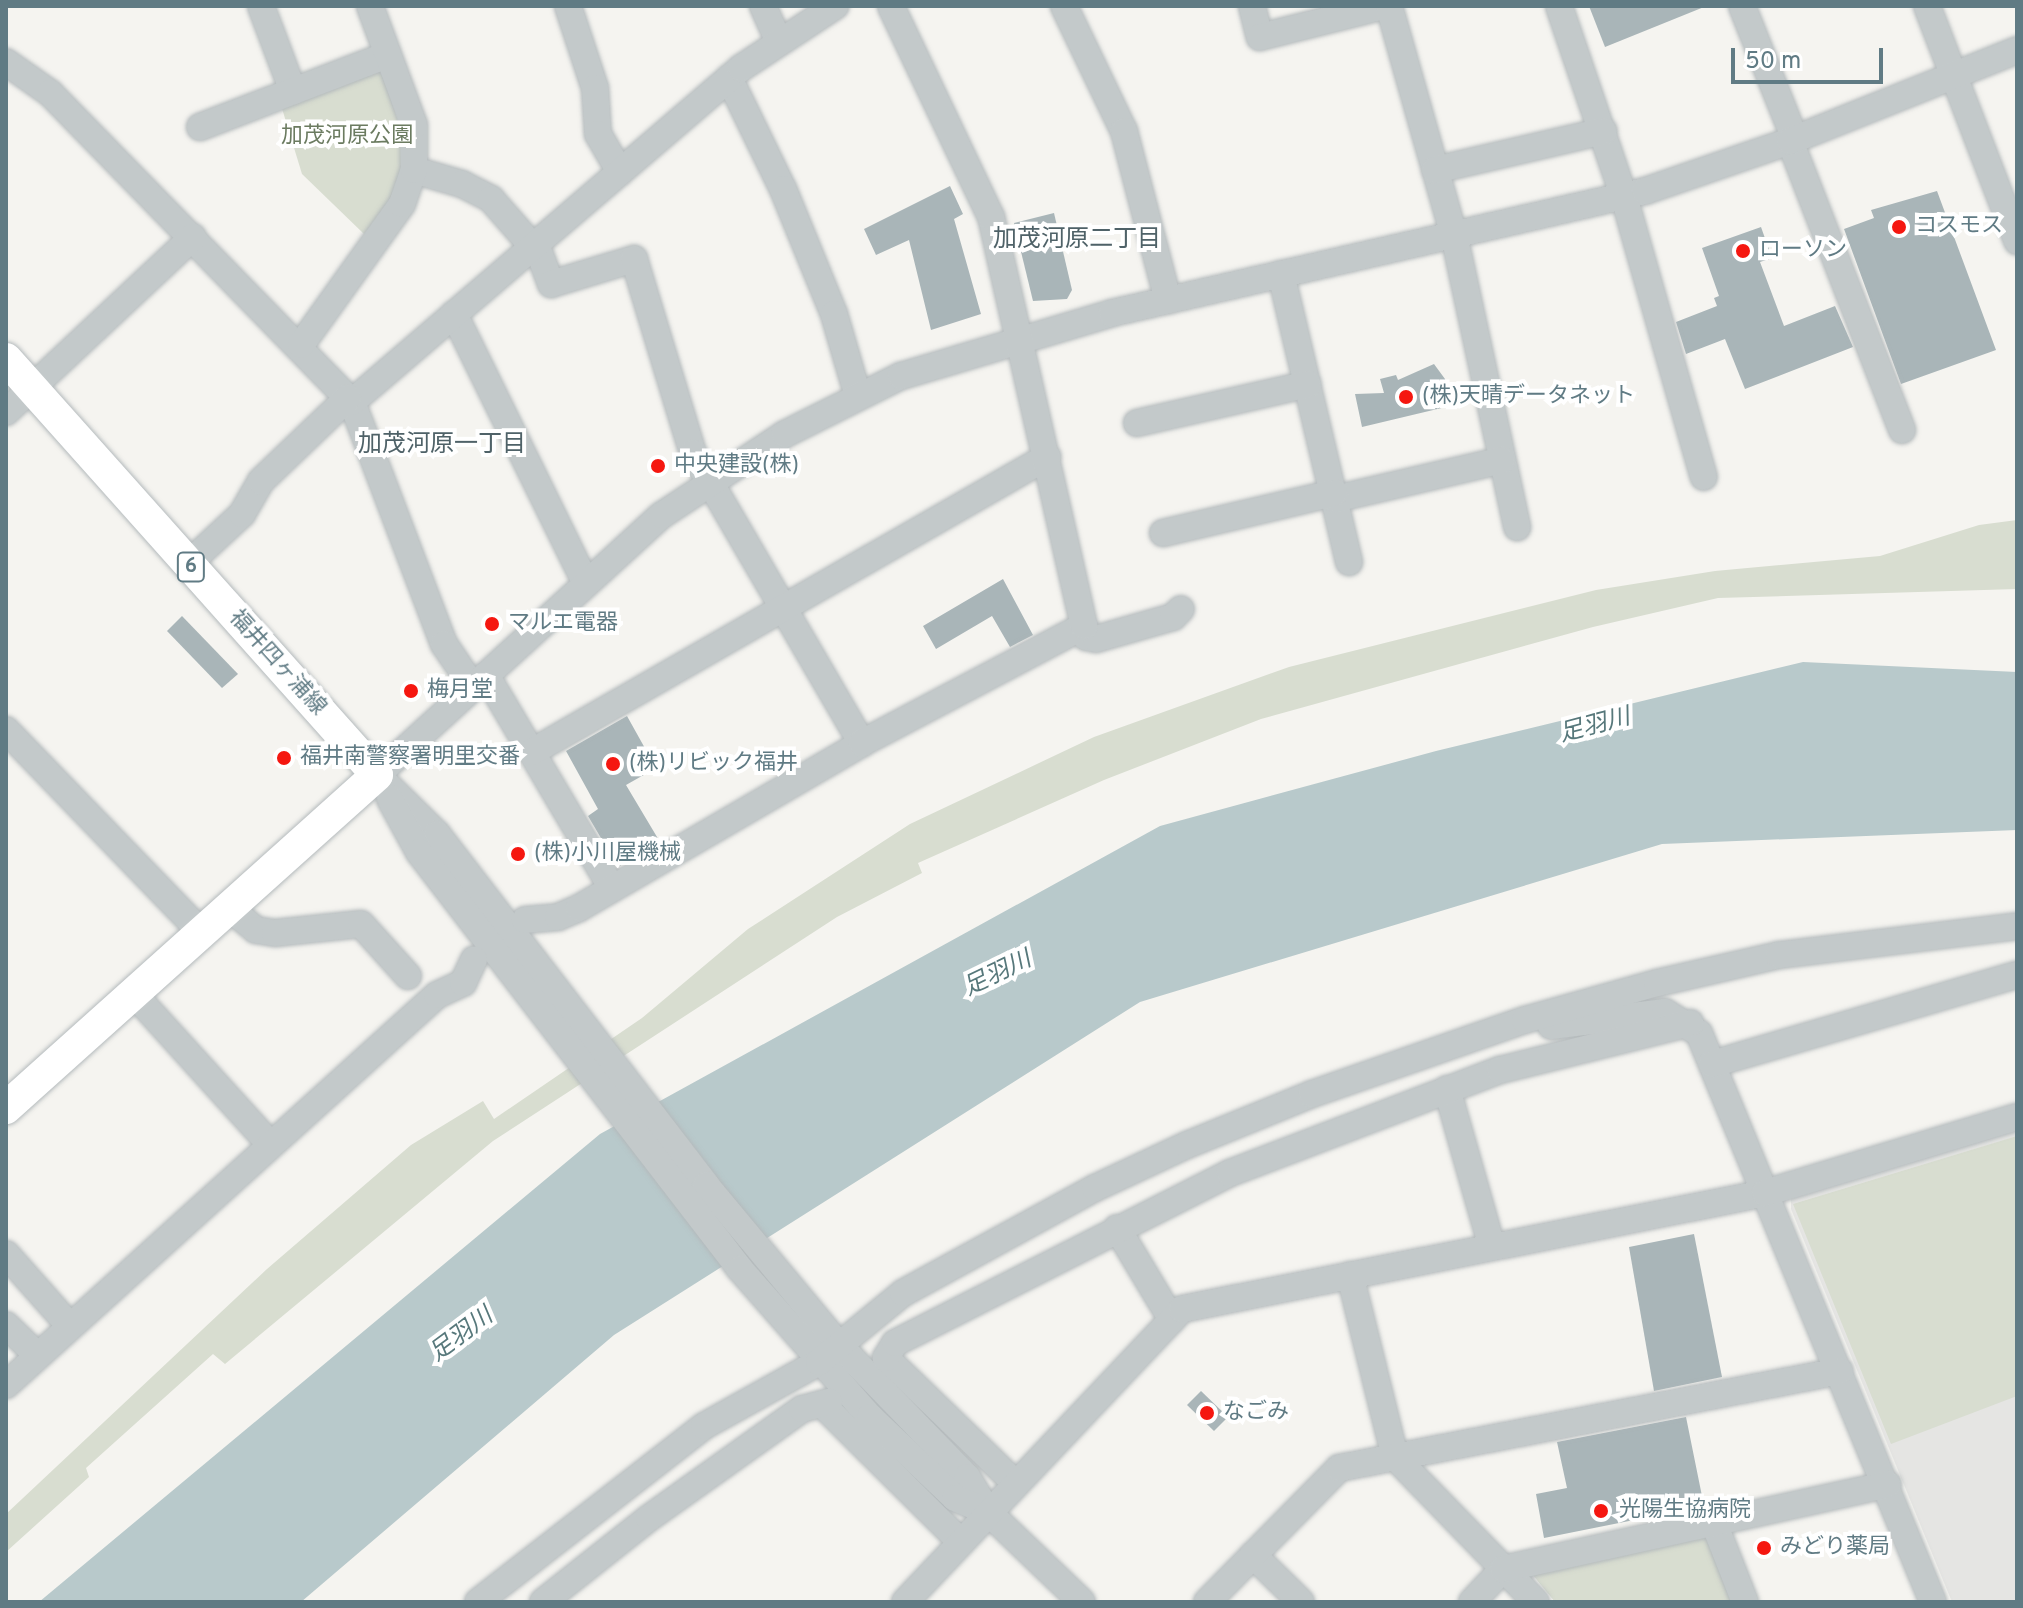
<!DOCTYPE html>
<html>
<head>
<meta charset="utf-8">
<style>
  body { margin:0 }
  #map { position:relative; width:2023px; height:1608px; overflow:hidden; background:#f5f4f0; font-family:Overpass,"Noto Sans JP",sans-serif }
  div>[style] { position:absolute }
  .built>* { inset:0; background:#e5e5e3 }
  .green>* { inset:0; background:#d8ddd0 }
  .water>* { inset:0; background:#b8c9cb }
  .building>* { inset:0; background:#a9b5b8 }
  .roads { filter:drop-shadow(0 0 2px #b4babc) drop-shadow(0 0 2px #b4babc) }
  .minor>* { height:26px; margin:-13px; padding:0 13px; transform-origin:13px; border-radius:13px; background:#c3c9ca }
  .major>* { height:32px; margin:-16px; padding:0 16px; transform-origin:16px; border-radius:16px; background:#fff }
  .dots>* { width:22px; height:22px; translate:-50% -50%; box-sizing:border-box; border:4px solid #fff; border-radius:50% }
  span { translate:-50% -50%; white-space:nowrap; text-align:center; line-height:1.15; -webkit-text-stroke:8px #fff; paint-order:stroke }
  .shield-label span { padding:2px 6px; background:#fff; border:2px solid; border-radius:6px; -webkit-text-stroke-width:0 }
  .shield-label { font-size:20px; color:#607b84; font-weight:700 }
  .park-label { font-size:22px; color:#6b7b60 }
  .poi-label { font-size:22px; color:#607b84 }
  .left { translate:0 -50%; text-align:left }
  .street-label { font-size:22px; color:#607b84 }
  .neighbourhood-label { font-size:24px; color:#4f6268 }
  .water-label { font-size:24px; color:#57787b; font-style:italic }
  .frame { position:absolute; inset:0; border:8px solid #607b84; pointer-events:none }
  .scale { position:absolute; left:1731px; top:48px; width:152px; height:36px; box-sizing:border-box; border:4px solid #607b84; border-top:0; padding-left:10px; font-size:24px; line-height:28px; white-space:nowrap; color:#607b84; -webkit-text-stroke:6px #fff; paint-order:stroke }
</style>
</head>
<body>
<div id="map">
  <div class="built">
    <div style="clip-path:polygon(2017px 1129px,2017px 1602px,1952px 1602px,1791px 1209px,1791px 1199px)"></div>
  </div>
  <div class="green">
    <div style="clip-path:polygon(381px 69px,400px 127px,401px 175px,387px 206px,364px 234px,302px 174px,280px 102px)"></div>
    <div style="clip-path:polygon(2017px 520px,2017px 589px,1718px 598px,1593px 627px,1261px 719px,1104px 780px,918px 863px,922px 873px,837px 917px,493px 1141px,225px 1364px,213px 1354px,86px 1468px,89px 1477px,6px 1552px,6px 1514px,267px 1269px,411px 1145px,483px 1101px,494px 1119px,642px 1018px,748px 929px,910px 824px,1094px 737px,1289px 667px,1596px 590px,1715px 571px,1880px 556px,1979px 525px)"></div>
    <div style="clip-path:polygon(2017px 1136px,2017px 1396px,1891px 1444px,1793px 1204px)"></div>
    <div style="clip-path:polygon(1700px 1535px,1710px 1540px,1734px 1602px,1555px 1602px,1532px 1574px)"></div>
  </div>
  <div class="water">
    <div style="clip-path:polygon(1803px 662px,2017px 672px,2017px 830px,1662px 844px,1140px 1002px,614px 1335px,301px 1602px,39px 1602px,600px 1134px,1160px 826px,1436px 751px)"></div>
  </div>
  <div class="building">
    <div style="clip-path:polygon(1589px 6px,1704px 6px,1704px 7px,1605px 47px)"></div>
    <div style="clip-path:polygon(950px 186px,963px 214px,954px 219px,981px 314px,931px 330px,909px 240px,876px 255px,864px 229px)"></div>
    <div style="clip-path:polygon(1937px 191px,1996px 350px,1901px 384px,1844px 229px,1874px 218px,1871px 210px)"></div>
    <div style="clip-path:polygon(1054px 213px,1072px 290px,1067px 299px,1033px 301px,1014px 223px)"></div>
    <div style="clip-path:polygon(1761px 227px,1772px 258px,1760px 262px,1784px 326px,1835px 306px,1853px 347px,1745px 389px,1725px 339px,1686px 354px,1676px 322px,1717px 306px,1714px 298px,1719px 296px,1702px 248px)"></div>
    <div style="clip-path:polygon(1434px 364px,1445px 379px,1450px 406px,1362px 427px,1355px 394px,1384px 393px,1380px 379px,1396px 375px,1398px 380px)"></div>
    <div style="clip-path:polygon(1003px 579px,1033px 635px,1010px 647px,992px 616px,936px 649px,923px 626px)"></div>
    <div style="clip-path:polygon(182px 616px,238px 674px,222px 688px,167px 631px)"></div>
    <div style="clip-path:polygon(627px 716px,656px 768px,626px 785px,660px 842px,618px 867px,588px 816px,598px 809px,566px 751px)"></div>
    <div style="clip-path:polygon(1694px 1234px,1722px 1377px,1654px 1391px,1629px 1247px)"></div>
    <div style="clip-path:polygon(1201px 1391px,1228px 1417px,1214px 1431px,1187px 1405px)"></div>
    <div style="clip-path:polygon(1686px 1417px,1704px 1506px,1544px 1538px,1536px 1494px,1567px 1488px,1557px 1442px)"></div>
  </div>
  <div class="roads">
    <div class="minor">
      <div style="left:261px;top:6px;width:91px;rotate:69.4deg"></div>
      <div style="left:568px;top:6px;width:86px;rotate:71.8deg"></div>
      <div style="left:595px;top:88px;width:46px;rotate:86.3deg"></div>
      <div style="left:598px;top:134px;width:44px;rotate:59.9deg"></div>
      <div style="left:763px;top:6px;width:36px;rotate:66deg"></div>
      <div style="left:1064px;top:6px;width:139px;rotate:64.4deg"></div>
      <div style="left:1124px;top:131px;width:175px;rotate:75.4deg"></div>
      <div style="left:1252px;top:6px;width:32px;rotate:76deg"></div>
      <div style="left:1260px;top:37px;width:127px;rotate:-14.1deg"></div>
      <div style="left:1389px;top:6px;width:238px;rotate:74.2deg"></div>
      <div style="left:1454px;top:235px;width:299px;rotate:77.8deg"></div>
      <div style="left:1559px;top:6px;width:202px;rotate:71.2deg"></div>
      <div style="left:1624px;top:197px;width:291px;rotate:74.1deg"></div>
      <div style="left:1742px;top:6px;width:143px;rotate:68.3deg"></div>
      <div style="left:1927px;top:6px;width:252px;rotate:69deg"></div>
      <div style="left:6px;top:62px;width:54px;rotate:35.2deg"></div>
      <div style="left:50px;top:93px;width:432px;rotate:45.7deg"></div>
      <div style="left:352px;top:402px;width:259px;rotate:69.2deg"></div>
      <div style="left:444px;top:644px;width:52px;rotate:56deg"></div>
      <div style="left:729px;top:78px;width:123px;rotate:64.1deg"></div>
      <div style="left:783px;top:189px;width:135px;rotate:67.8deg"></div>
      <div style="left:834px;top:314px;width:85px;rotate:73.7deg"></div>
      <div style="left:200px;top:127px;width:201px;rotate:-21deg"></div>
      <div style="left:1790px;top:141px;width:310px;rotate:68.8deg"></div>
      <div style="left:414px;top:170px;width:50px;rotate:16.3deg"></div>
      <div style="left:462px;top:184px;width:33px;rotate:27deg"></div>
      <div style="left:491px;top:199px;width:64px;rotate:48.8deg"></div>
      <div style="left:1435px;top:170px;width:173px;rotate:-13deg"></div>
      <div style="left:536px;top:244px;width:43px;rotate:69.4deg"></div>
      <div style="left:551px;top:284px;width:87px;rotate:-16.8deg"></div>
      <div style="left:634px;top:259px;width:203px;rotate:73.1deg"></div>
      <div style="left:693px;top:453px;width:336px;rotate:59.8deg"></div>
      <div style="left:1281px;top:274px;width:296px;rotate:76.7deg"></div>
      <div style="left:454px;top:314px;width:300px;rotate:63.9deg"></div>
      <div style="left:301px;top:345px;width:173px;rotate:-54.4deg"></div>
      <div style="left:402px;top:204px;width:36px;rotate:-71deg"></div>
      <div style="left:414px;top:170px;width:45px;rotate:-90deg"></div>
      <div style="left:414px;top:125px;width:127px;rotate:-110.3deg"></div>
      <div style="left:352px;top:402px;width:513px;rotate:-40.65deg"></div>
      <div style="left:741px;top:68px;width:113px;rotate:-33.4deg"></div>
      <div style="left:6px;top:412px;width:256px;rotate:-43.1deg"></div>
      <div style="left:1137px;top:423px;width:175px;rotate:-12.8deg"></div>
      <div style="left:1335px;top:499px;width:171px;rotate:-13.1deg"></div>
      <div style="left:1163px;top:533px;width:176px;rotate:-13.2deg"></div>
      <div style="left:188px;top:564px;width:74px;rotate:-42.8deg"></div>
      <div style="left:242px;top:514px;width:38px;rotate:-60deg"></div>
      <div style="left:261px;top:481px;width:120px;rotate:-43.7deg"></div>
      <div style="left:1084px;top:626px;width:11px;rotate:80deg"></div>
      <div style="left:1086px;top:637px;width:10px;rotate:11deg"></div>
      <div style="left:1096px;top:639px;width:80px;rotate:-15.9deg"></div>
      <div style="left:1173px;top:617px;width:11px;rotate:-45deg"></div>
      <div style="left:486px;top:675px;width:245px;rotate:59.4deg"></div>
      <div style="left:6px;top:730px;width:281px;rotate:46deg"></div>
      <div style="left:532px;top:752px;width:594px;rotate:-29.8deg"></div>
      <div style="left:377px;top:775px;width:386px;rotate:-42.4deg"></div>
      <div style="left:662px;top:515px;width:147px;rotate:-33.4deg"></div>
      <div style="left:785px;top:434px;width:130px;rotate:-26.6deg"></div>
      <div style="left:901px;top:376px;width:220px;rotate:-16.6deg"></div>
      <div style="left:1112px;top:313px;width:547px;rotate:-12.89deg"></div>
      <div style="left:1645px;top:191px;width:153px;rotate:-19deg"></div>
      <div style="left:1790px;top:141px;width:245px;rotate:-21.8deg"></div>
      <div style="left:377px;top:775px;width:84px;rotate:44.5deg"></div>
      <div style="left:437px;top:834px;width:442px;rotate:52.5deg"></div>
      <div style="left:706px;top:1185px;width:208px;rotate:50.3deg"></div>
      <div style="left:839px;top:1345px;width:184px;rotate:45.9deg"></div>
      <div style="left:967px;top:1477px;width:41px;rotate:59deg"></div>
      <div style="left:988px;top:1512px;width:130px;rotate:43.8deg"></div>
      <div style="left:390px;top:799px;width:60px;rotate:61.3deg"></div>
      <div style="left:419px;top:852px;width:526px;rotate:52.41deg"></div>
      <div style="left:740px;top:1269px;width:197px;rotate:48.7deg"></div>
      <div style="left:870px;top:1417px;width:117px;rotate:43.6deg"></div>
      <div style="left:955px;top:1498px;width:36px;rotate:23deg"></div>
      <div style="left:229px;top:908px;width:35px;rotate:39deg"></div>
      <div style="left:256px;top:930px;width:19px;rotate:9deg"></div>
      <div style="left:275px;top:933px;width:86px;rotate:-6deg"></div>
      <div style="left:361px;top:924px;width:70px;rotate:47.9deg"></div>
      <div style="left:525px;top:920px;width:33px;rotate:-5deg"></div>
      <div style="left:558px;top:917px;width:23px;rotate:-23deg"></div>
      <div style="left:579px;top:908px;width:328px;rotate:-30.2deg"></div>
      <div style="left:862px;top:743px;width:251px;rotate:-27.8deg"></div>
      <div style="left:1084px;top:626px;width:419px;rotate:-102.8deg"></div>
      <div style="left:991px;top:217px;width:233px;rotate:-115.4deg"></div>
      <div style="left:133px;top:993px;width:204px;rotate:47.8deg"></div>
      <div style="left:1551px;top:1026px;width:115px;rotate:-7deg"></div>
      <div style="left:1665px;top:1012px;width:40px;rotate:32deg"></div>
      <div style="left:1699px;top:1033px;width:615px;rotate:67.65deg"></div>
      <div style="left:1712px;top:1064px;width:318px;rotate:-16.3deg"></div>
      <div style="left:1447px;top:1089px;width:164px;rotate:74.1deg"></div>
      <div style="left:1117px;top:1228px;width:107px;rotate:59.1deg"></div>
      <div style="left:6px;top:1254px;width:95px;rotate:48.4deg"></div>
      <div style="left:1350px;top:1275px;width:187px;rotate:76.1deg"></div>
      <div style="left:1395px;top:1457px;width:202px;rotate:45.8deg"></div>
      <div style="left:6px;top:1325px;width:43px;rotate:44.1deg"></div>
      <div style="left:6px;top:1385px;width:581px;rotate:-42.14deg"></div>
      <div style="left:437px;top:995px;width:29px;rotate:-25deg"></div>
      <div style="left:463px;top:983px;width:26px;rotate:-65deg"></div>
      <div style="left:823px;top:1405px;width:194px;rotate:44.8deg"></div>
      <div style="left:1015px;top:1483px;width:180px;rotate:-135.9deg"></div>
      <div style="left:886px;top:1358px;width:17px;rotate:-59deg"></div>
      <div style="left:895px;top:1343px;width:376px;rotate:-26.9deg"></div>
      <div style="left:1230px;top:1173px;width:289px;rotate:-20.9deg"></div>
      <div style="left:1500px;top:1070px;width:196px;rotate:-13.9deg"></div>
      <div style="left:1714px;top:1523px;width:85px;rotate:68.6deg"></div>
      <div style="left:1253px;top:1555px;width:67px;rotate:44.4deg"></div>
      <div style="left:478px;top:1602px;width:286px;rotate:-37.9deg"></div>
      <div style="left:704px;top:1426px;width:132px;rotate:-29.1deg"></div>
      <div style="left:819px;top:1362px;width:109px;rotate:-39.4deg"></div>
      <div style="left:903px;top:1293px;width:219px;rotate:-28.7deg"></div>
      <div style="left:1095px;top:1188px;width:102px;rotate:-25.1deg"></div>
      <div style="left:1187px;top:1145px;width:135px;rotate:-22.2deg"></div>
      <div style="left:1312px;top:1094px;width:225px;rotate:-19.2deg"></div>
      <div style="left:1525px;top:1020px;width:137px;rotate:-15.7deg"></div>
      <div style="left:1657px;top:983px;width:125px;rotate:-12.9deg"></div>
      <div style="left:1779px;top:955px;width:240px;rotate:-6.9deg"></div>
      <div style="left:543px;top:1602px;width:135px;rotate:-38.4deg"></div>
      <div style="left:649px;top:1518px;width:188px;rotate:-35.5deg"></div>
      <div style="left:802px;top:1409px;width:28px;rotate:-15deg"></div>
      <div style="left:905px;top:1602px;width:403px;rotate:-46.6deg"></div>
      <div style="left:1182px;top:1309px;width:594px;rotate:-11.25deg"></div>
      <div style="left:1765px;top:1193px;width:263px;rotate:-16.8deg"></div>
      <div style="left:1207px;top:1602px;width:188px;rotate:-45.4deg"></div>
      <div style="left:1339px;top:1468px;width:510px;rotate:-10.96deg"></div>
      <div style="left:1472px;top:1602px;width:45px;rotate:-46.8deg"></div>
      <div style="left:1503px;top:1569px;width:394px;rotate:-12.4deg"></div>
    </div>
    <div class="major">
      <div style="left:6px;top:359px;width:557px;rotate:48.27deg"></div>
      <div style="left:377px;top:775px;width:499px;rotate:138.1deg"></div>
    </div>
  </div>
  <div class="dots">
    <div style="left:1899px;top:227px;background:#f51710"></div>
    <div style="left:1743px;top:251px;background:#f51710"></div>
    <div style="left:1406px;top:397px;background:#f51710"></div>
    <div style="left:658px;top:466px;background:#f51710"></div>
    <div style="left:492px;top:624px;background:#f51710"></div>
    <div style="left:411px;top:691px;background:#f51710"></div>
    <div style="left:284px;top:758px;background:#f51710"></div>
    <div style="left:613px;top:764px;background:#f51710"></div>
    <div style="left:518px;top:854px;background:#f51710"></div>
    <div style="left:1207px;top:1413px;background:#f51710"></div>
    <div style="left:1601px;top:1511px;background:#f51710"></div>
    <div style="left:1764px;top:1548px;background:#f51710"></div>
  </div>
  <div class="shield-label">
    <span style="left:191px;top:567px">6</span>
  </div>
  <div class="park-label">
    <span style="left:347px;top:137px">加茂河原公園</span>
  </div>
  <div class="poi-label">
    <span class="left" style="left:1915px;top:227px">コスモス</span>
    <span class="left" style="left:1759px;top:251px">ローソン</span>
    <span class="left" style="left:1422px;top:397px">(株)天晴データネット</span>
    <span class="left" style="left:674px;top:466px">中央建設(株)</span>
    <span class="left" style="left:508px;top:624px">マルエ電器</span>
    <span class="left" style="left:427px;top:691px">梅月堂</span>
    <span class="left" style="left:300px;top:758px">福井南警察署明里交番</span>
    <span class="left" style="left:629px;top:764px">(株)リビック福井</span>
    <span class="left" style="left:534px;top:854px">(株)小川屋機械</span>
    <span class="left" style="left:1223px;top:1413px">なごみ</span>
    <span class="left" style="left:1619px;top:1511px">光陽生協病院</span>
    <span class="left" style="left:1780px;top:1548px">みどり薬局</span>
  </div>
  <div class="street-label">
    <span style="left:277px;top:663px;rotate:48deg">福井四ヶ浦線</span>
  </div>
  <div class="neighbourhood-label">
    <span style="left:1077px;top:241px">加茂河原二丁目</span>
    <span style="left:442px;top:446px">加茂河原一丁目</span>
  </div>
  <div class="water-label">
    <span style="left:1595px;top:727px;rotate:-15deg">足羽川</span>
    <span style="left:998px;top:975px;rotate:-26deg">足羽川</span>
    <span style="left:462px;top:1336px;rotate:-37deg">足羽川</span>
  </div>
  <div class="frame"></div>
  <div class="scale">50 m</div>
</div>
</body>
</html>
